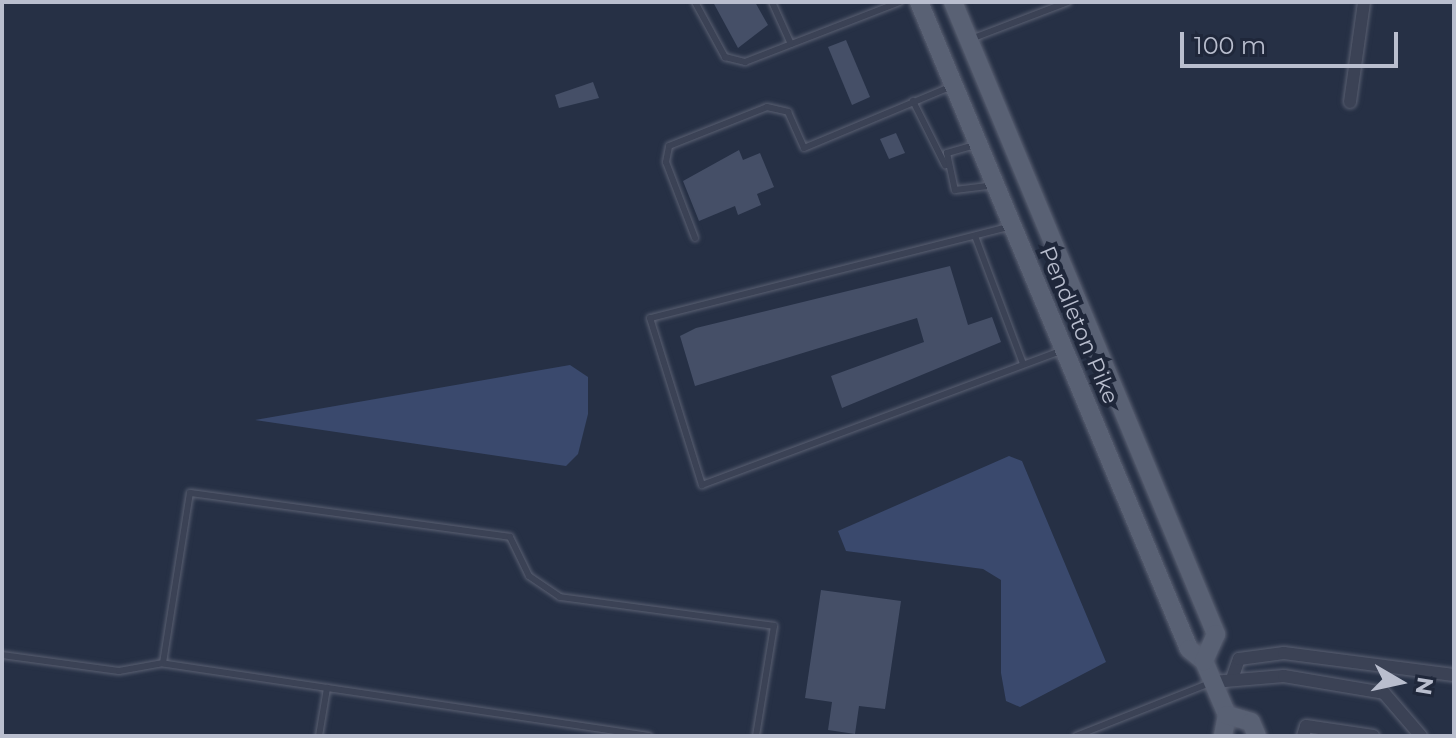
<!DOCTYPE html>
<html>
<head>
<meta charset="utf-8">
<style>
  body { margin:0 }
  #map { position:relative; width:1456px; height:738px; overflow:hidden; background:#263045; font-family:Montserrat,sans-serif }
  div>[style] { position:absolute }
  .water>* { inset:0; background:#3a496d }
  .building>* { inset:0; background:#454f67 }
  .roads { filter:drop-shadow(0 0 2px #5a6072) drop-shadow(0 0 2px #5a6072) }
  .lane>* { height:6px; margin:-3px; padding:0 3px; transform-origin:3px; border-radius:3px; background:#3b4255 }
  .street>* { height:12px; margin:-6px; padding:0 6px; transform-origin:6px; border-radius:6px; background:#3b4255 }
  .primary>* { height:18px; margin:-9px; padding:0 9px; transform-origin:9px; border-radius:9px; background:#596174 }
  span { translate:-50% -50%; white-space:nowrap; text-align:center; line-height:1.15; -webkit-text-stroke:8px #1f273a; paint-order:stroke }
  .street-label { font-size:22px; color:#b9bece }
  .frame { position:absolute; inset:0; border:4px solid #b9bece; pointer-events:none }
  .north { position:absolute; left:1360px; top:642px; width:80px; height:80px; -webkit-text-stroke:6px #1f273a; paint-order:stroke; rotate:99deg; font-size:22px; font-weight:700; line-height:32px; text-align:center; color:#b9bece }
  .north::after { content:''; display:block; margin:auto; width:28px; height:36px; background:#b9bece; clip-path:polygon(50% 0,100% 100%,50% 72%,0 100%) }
  .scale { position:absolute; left:1180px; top:32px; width:218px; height:36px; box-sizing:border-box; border:4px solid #b9bece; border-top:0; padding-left:10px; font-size:24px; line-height:28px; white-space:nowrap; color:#b9bece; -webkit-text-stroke:6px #1f273a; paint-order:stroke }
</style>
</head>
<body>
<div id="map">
  <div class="water">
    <div style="clip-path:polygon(570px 365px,588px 377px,588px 414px,578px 454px,566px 466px,255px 420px)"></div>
    <div style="clip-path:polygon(1009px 456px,1022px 461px,1106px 662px,1020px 707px,1006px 701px,1001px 673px,1001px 580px,983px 569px,846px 551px,838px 531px)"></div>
  </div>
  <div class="building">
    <div style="clip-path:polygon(713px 2px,755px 2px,768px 25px,738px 48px)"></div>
    <div style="clip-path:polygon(846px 40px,870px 97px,852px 105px,828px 47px)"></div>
    <div style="clip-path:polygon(593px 82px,599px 98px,559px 108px,555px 95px)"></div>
    <div style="clip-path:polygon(896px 133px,905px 153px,889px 159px,880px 139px)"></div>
    <div style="clip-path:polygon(739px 150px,743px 160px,760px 153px,774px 187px,757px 194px,761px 205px,738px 215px,735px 206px,699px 221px,683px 181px)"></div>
    <div style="clip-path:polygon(950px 266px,968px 325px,992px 317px,1001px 342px,842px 408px,831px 376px,924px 342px,917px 318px,695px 386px,680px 336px,696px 328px)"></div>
    <div style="clip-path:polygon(821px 590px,901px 601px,885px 709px,859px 706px,855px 734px,828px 730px,832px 702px,805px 698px)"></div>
  </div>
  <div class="roads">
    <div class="lane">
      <div style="left:695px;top:2px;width:63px;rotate:61.4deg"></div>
      <div style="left:725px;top:57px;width:21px;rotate:14deg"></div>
      <div style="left:745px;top:62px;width:166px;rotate:-21.2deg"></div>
      <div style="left:772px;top:2px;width:46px;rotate:65.7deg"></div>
      <div style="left:971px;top:39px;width:104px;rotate:-20.9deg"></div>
      <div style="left:913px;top:101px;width:72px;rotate:63.4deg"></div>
      <div style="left:975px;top:145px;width:29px;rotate:164deg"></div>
      <div style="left:947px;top:153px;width:38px;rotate:78deg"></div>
      <div style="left:955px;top:190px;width:39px;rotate:-7deg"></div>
      <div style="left:1008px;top:227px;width:369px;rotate:165.7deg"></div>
      <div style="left:650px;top:318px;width:175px;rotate:72.7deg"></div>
      <div style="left:702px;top:485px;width:385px;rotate:-20.5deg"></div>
      <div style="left:975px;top:236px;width:137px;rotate:69.4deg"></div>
      <div style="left:695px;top:238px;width:81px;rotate:-110.9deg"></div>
      <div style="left:666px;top:162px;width:16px;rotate:-79deg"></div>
      <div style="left:669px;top:146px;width:105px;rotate:-21.7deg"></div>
      <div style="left:767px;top:107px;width:22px;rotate:13deg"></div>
      <div style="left:788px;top:112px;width:39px;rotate:66deg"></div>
      <div style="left:804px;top:148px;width:158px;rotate:-22.7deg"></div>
      <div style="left:2px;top:655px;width:118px;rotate:7.8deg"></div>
      <div style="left:119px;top:671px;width:45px;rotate:-10.3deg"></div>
      <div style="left:319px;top:736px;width:49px;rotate:-80.5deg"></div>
      <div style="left:649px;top:736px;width:491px;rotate:-171.5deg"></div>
      <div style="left:163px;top:663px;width:172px;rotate:-81deg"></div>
      <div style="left:190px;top:493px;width:323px;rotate:7.8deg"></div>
      <div style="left:510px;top:537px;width:43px;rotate:64deg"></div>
      <div style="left:529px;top:576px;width:37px;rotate:34deg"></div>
      <div style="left:560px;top:597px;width:216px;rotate:7.7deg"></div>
      <div style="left:774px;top:626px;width:111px;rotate:99.3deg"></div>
      <div style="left:1076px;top:736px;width:144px;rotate:-21.6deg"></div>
    </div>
    <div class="street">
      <div style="left:1350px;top:102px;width:101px;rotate:-82deg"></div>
      <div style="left:1233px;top:676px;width:18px;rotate:-71deg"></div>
      <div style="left:1239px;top:659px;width:45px;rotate:-7.6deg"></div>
      <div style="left:1284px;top:653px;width:171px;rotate:7.4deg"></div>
      <div style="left:1213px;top:682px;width:71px;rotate:-4.8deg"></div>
      <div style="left:1284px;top:676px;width:101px;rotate:9.6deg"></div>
      <div style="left:1384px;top:693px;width:57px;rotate:49.3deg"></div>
      <div style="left:1303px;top:736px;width:10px;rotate:-73deg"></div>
      <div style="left:1306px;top:726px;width:68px;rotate:8.5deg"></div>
    </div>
    <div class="primary">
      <div style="left:919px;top:2px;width:701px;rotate:67.35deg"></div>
      <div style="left:1189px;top:649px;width:19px;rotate:39deg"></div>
      <div style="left:1204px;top:661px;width:59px;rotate:66.9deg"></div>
      <div style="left:1227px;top:715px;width:21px;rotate:101deg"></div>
      <div style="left:953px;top:2px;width:685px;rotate:67.41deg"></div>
      <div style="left:1216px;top:634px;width:30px;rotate:114deg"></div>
      <div style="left:1227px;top:715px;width:25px;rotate:16deg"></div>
      <div style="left:1251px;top:722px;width:15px;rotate:67deg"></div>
    </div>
  </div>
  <div class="street-label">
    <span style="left:1079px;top:325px;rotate:67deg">Pendleton Pike</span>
  </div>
  <div class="frame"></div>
  <div class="north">N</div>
  <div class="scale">100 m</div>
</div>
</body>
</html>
